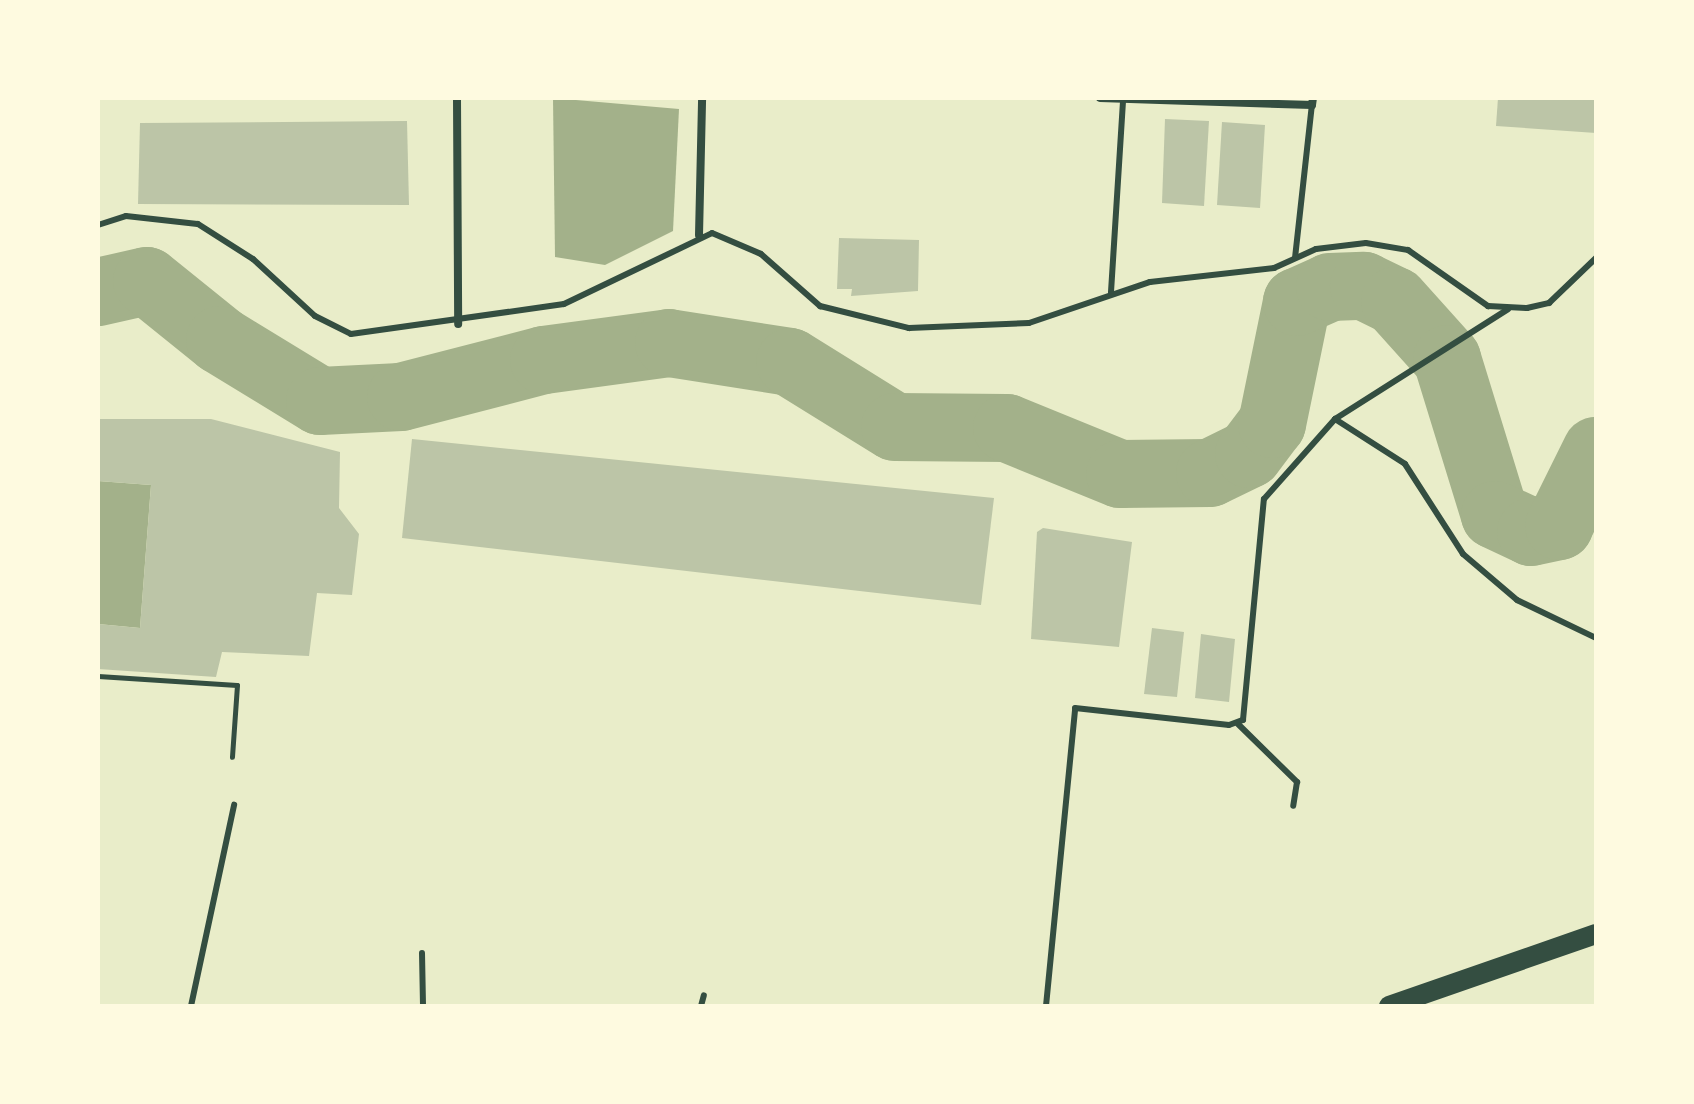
<!DOCTYPE html>
<html>
<head>
<meta charset="utf-8">
<style>
  body { margin:0 }
  #map { position:relative; width:1694px; height:1104px; overflow:hidden; background:#e9edc9; font-family:"Archivo Narrow",sans-serif }
  div>[style] { position:absolute }
  .water>* { inset:0; background:#a3b18a }
  .river>* { height:68px; margin:-34px; padding:0 34px; transform-origin:34px; border-radius:34px; background:#a3b18a }
  .building>* { inset:0; background:#bcc5a7 }
  .path>* { height:5px; margin:-2.5px; padding:0 2.5px; transform-origin:2.5px; border-radius:2.5px; background:#344e41 }
  .service>* { height:6px; margin:-3px; padding:0 3px; transform-origin:3px; border-radius:3px; background:#344e41 }
  .minor>* { height:8px; margin:-4px; padding:0 4px; transform-origin:4px; border-radius:4px; background:#344e41 }
  .primary>* { height:20px; margin:-10px; padding:0 10px; transform-origin:10px; border-radius:10px; background:#344e41 }
  span { translate:-50% -50%; white-space:nowrap; text-align:center; line-height:1.15; -webkit-text-stroke:8px #fefae0; paint-order:stroke }
  .frame { position:absolute; inset:0; border:100px solid #fefae0; pointer-events:none }
</style>
</head>
<body>
<div id="map">
  <div class="water">
    <div style="clip-path:polygon(553px 98px,679px 109px,673px 231px,605px 265px,555px 257px)"></div>
    <div style="clip-path:polygon(98px 481px,151px 485px,140px 628px,98px 624px)"></div>
  </div>
  <div class="river">
    <div style="left:98px;top:292px;width:50px;rotate:-12.7deg"></div>
    <div style="left:147px;top:281px;width:94px;rotate:38.9deg"></div>
    <div style="left:220px;top:340px;width:117px;rotate:31.4deg"></div>
    <div style="left:320px;top:401px;width:81px;rotate:-2.8deg"></div>
    <div style="left:401px;top:397px;width:148px;rotate:-14.5deg"></div>
    <div style="left:544px;top:360px;width:126px;rotate:-7.7deg"></div>
    <div style="left:669px;top:343px;width:122px;rotate:8.9deg"></div>
    <div style="left:790px;top:362px;width:123px;rotate:31.8deg"></div>
    <div style="left:895px;top:427px;width:112px;rotate:0.5deg"></div>
    <div style="left:1007px;top:428px;width:122px;rotate:22.2deg"></div>
    <div style="left:1120px;top:474px;width:90px;rotate:-0.6deg"></div>
    <div style="left:1210px;top:473px;width:43px;rotate:-26deg"></div>
    <div style="left:1249px;top:454px;width:38px;rotate:-53deg"></div>
    <div style="left:1272px;top:424px;width:125px;rotate:-78.4deg"></div>
    <div style="left:1297px;top:302px;width:36px;rotate:-24deg"></div>
    <div style="left:1330px;top:287px;width:34px;rotate:-2deg"></div>
    <div style="left:1364px;top:286px;width:34px;rotate:26deg"></div>
    <div style="left:1395px;top:301px;width:78px;rotate:48.1deg"></div>
    <div style="left:1447px;top:359px;width:163px;rotate:72.9deg"></div>
    <div style="left:1495px;top:515px;width:40px;rotate:25deg"></div>
    <div style="left:1531px;top:532px;width:29px;rotate:-12deg"></div>
    <div style="left:1559px;top:526px;width:84px;rotate:-63.7deg"></div>
  </div>
  <div class="building">
    <div style="clip-path:polygon(1498px 98px,1596px 98px,1596px 133px,1496px 126px)"></div>
    <div style="clip-path:polygon(1165px 119px,1209px 121px,1204px 206px,1162px 203px)"></div>
    <div style="clip-path:polygon(407px 121px,409px 205px,138px 204px,140px 123px)"></div>
    <div style="clip-path:polygon(1222px 122px,1265px 125px,1260px 208px,1217px 205px)"></div>
    <div style="clip-path:polygon(839px 238px,919px 240px,918px 291px,851px 296px,852px 289px,837px 289px)"></div>
    <div style="clip-path:polygon(98px 419px,211px 419px,340px 452px,339px 508px,359px 534px,352px 595px,317px 593px,309px 656px,222px 652px,216px 677px,98px 669px,98px 624px,140px 628px,151px 485px,98px 481px)"></div>
    <div style="clip-path:polygon(412px 439px,994px 498px,981px 605px,402px 538px)"></div>
    <div style="clip-path:polygon(1043px 528px,1132px 542px,1119px 647px,1031px 639px,1037px 532px)"></div>
    <div style="clip-path:polygon(1152px 628px,1184px 632px,1177px 697px,1144px 694px)"></div>
    <div style="clip-path:polygon(1201px 634px,1235px 639px,1229px 702px,1195px 698px)"></div>
  </div>
  <div class="path">
    <div style="left:98px;top:676px;width:139px;rotate:3.7deg"></div>
    <div style="left:237px;top:685px;width:72px;rotate:94deg"></div>
  </div>
  <div class="service">
    <div style="left:98px;top:225px;width:29px;rotate:-18deg"></div>
    <div style="left:126px;top:216px;width:72px;rotate:6.3deg"></div>
    <div style="left:198px;top:224px;width:65px;rotate:32.5deg"></div>
    <div style="left:253px;top:259px;width:84px;rotate:42.6deg"></div>
    <div style="left:315px;top:316px;width:40px;rotate:26.6deg"></div>
    <div style="left:351px;top:334px;width:215px;rotate:-8deg"></div>
    <div style="left:564px;top:304px;width:164px;rotate:-25.6deg"></div>
    <div style="left:712px;top:233px;width:53px;rotate:23.2deg"></div>
    <div style="left:761px;top:254px;width:79px;rotate:41.4deg"></div>
    <div style="left:820px;top:306px;width:92px;rotate:13.9deg"></div>
    <div style="left:909px;top:328px;width:120px;rotate:-2.4deg"></div>
    <div style="left:1029px;top:323px;width:128px;rotate:-18.7deg"></div>
    <div style="left:1150px;top:282px;width:125px;rotate:-6.4deg"></div>
    <div style="left:1274px;top:268px;width:46px;rotate:-24.3deg"></div>
    <div style="left:1316px;top:249px;width:50px;rotate:-6.8deg"></div>
    <div style="left:1366px;top:243px;width:43px;rotate:9.5deg"></div>
    <div style="left:1408px;top:250px;width:98px;rotate:35deg"></div>
    <div style="left:1488px;top:306px;width:39px;rotate:3deg"></div>
    <div style="left:1527px;top:308px;width:23px;rotate:-13deg"></div>
    <div style="left:1549px;top:303px;width:65px;rotate:-43.8deg"></div>
    <div style="left:1295px;top:258px;width:154px;rotate:-83.7deg"></div>
    <div style="left:1111px;top:292px;width:193px;rotate:-86.4deg"></div>
    <div style="left:1335px;top:419px;width:83px;rotate:32.7deg"></div>
    <div style="left:1405px;top:464px;width:107px;rotate:57.2deg"></div>
    <div style="left:1463px;top:554px;width:71px;rotate:40.4deg"></div>
    <div style="left:1517px;top:600px;width:88px;rotate:25.7deg"></div>
    <div style="left:1238px;top:724px;width:83px;rotate:44.5deg"></div>
    <div style="left:1297px;top:782px;width:24px;rotate:99deg"></div>
    <div style="left:422px;top:953px;width:53px;rotate:88.9deg"></div>
    <div style="left:191px;top:1006px;width:206px;rotate:-77.9deg"></div>
    <div style="left:701px;top:1006px;width:11px;rotate:-75deg"></div>
    <div style="left:1046px;top:1006px;width:299px;rotate:-84.4deg"></div>
    <div style="left:1075px;top:708px;width:155px;rotate:6.3deg"></div>
    <div style="left:1229px;top:725px;width:15px;rotate:-20deg"></div>
    <div style="left:1243px;top:720px;width:222px;rotate:-84.6deg"></div>
    <div style="left:1264px;top:499px;width:107px;rotate:-48.4deg"></div>
    <div style="left:1335px;top:419px;width:205px;rotate:-32.4deg"></div>
  </div>
  <div class="minor">
    <div style="left:457px;top:98px;width:226px;rotate:89.7deg"></div>
    <div style="left:1100px;top:98px;width:212px;rotate:1.9deg"></div>
    <div style="left:1312px;top:105px;width:7px;rotate:-82deg"></div>
    <div style="left:699px;top:235px;width:137px;rotate:-88.7deg"></div>
  </div>
  <div class="primary">
    <div style="left:1389px;top:1006px;width:219px;rotate:-19.2deg"></div>
  </div>
  <div class="frame"></div>
</div>
</body>
</html>
